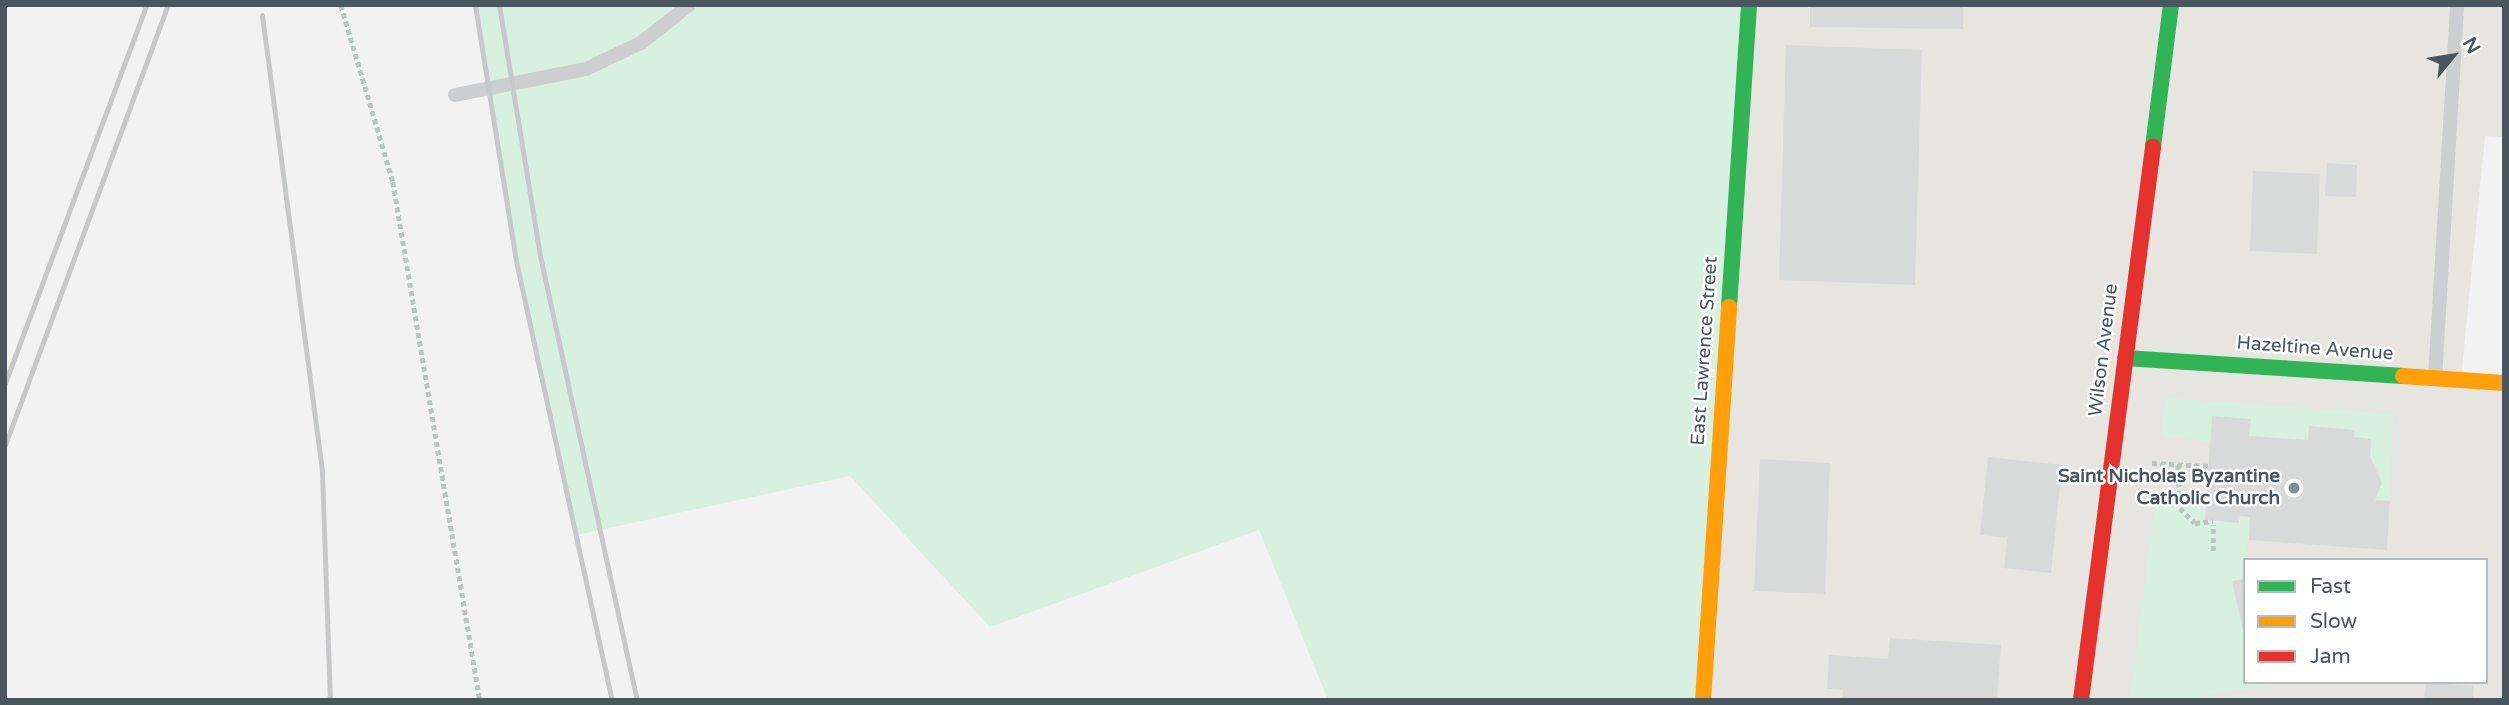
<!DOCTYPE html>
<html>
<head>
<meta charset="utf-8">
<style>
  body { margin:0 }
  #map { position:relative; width:2509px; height:705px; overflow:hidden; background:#f2f2f2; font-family:"Varela Round",sans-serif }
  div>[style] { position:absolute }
  .commercial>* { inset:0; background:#e6e5e0 }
  .green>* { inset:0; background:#d8f0df }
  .building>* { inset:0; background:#d8dada }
  .path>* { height:4.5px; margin-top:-2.25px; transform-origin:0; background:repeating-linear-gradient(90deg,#bac6c1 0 5px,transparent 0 8.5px) }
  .lane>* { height:14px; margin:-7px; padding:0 7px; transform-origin:7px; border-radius:7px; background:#ccced0 }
  .fast>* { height:16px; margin:-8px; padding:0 8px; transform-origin:8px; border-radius:8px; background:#30b455 }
  .slow>* { height:16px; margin:-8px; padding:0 8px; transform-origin:8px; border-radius:8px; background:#ff9f0a }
  .jam>* { height:16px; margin:-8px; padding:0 8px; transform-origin:8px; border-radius:8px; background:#e5322d }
  .rail>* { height:5px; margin:-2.5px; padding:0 2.5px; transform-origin:2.5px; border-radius:2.5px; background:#c7c8ca }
  .dots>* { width:19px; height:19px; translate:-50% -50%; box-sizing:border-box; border:4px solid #fff; border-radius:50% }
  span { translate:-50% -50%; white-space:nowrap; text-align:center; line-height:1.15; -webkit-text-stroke:5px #fff; paint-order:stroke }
  .street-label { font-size:19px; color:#49565e }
  .poi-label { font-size:19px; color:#49565e; font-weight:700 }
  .right { translate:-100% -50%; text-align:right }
  .frame { position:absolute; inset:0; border:7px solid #49565e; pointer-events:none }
  .legend { position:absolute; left:2243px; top:558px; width:245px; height:126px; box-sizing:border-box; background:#fff; border:2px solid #b6bbbf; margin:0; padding:9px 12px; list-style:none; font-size:21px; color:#49565e }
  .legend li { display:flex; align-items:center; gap:14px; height:35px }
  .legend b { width:35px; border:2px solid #b6bbbf }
  .north { position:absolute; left:2418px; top:21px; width:70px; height:70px; -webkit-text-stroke:5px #fff; paint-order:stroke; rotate:60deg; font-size:19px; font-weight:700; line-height:28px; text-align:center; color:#49565e }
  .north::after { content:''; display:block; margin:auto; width:24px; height:32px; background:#49565e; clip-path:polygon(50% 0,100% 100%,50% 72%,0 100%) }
</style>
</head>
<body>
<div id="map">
  <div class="commercial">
    <div style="clip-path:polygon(evenodd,1749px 5px,2504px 5px,2504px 137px,2485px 136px,2461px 379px,2504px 383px,2504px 699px,1703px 700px,1749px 5px,2245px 560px,2486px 560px,2486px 682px,2245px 682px,2245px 560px)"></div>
  </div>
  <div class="green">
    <div style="clip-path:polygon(475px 5px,1749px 5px,1703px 700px,1328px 700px,1259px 530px,990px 627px,850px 476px,576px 535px,516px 261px)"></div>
    <div style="clip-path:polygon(2166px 398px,2393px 414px,2390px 501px,2375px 500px,2381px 473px,2370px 457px,2371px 439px,2354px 437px,2354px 430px,2310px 426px,2308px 440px,2249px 436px,2250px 419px,2210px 442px,2161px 436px)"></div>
    <div style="clip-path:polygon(2156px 489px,2207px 492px,2250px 517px,2245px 579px,2232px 581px,2245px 639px,2245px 682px,2288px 682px,2178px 700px,2130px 700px)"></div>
  </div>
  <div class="building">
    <div style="clip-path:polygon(1810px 5px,1963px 5px,1963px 29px,1810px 27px)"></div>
    <div style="clip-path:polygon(1786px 45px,1922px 50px,1915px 285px,1779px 280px)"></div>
    <div style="clip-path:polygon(2327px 163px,2357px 165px,2356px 197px,2325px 196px)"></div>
    <div style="clip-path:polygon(2253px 171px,2320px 174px,2317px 254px,2250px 251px)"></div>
    <div style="clip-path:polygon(2212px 416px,2251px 419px,2249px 436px,2308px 440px,2309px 426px,2355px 430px,2354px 437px,2371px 439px,2370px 457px,2382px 483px,2375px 500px,2390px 501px,2387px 550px,2249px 540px,2250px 517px,2240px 516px,2239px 523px,2205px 520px)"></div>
    <div style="clip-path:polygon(1988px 457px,2062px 465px,2051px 573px,2004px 568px,2007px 538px,1980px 535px)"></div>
    <div style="clip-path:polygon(1760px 459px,1830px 463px,1825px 594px,1754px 591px)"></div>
    <div style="clip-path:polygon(2245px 579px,2245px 633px,2244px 634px,2232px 581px)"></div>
    <div style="clip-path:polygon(1890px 638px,2001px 645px,1997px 700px,1842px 700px,1843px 690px,1827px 689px,1829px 655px,1888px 659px)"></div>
    <div style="clip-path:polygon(2426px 682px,2474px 686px,2473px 700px,2424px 700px)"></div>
  </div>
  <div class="path">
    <div style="left:341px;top:5px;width:184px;rotate:73.6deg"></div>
    <div style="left:393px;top:182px;width:525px;rotate:80.47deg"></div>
    <div style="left:2152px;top:463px;width:57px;rotate:3deg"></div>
    <div style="left:2178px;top:465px;width:43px;rotate:87.3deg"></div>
    <div style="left:2180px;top:508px;width:21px;rotate:45deg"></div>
    <div style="left:2195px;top:523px;width:18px;rotate:-6deg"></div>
    <div style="left:2213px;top:551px;width:26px;rotate:-90deg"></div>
  </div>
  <div class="lane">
    <div style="left:455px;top:95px;width:134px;rotate:-11.2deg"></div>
    <div style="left:586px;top:69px;width:61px;rotate:-25.3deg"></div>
    <div style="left:641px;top:43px;width:61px;rotate:-38.4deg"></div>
    <div style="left:2435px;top:378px;width:374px;rotate:-86.6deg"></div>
  </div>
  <div class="fast">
    <div style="left:2153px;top:147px;width:143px;rotate:-82.8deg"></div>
    <div style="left:1729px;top:307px;width:303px;rotate:-86.2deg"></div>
    <div style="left:2125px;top:358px;width:279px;rotate:3.7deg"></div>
  </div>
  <div class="slow">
    <div style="left:2403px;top:376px;width:101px;rotate:4deg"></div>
    <div style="left:1703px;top:700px;width:394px;rotate:-86.2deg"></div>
  </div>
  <div class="jam">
    <div style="left:2081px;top:700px;width:558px;rotate:-82.58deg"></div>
  </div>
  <div class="rail">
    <div style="left:475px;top:5px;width:259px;rotate:80.9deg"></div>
    <div style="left:516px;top:261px;width:449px;rotate:77.7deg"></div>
    <div style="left:499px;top:5px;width:254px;rotate:80.7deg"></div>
    <div style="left:540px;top:256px;width:454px;rotate:77.7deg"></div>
    <div style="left:262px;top:15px;width:462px;rotate:82.5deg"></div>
    <div style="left:322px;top:473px;width:227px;rotate:88deg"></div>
    <div style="left:5px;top:383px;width:403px;rotate:-69.5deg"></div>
    <div style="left:5px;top:445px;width:469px;rotate:-69.7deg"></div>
  </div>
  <div class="dots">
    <div style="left:2294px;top:488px;background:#848d92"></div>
  </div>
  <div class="street-label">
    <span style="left:2315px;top:349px;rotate:4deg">Hazeltine Avenue</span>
    <span style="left:2104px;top:350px;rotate:-83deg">Wilson Avenue</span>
    <span style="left:1705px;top:351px;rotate:-86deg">East Lawrence Street</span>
  </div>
  <div class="poi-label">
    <span class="right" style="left:2280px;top:488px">Saint Nicholas Byzantine<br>Catholic Church</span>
  </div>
  <div class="frame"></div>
  <ul class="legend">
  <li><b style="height:9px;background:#30b455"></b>Fast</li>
  <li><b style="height:9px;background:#ff9f0a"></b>Slow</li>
  <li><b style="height:9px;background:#e5322d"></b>Jam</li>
  </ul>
  <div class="north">N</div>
</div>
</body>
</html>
